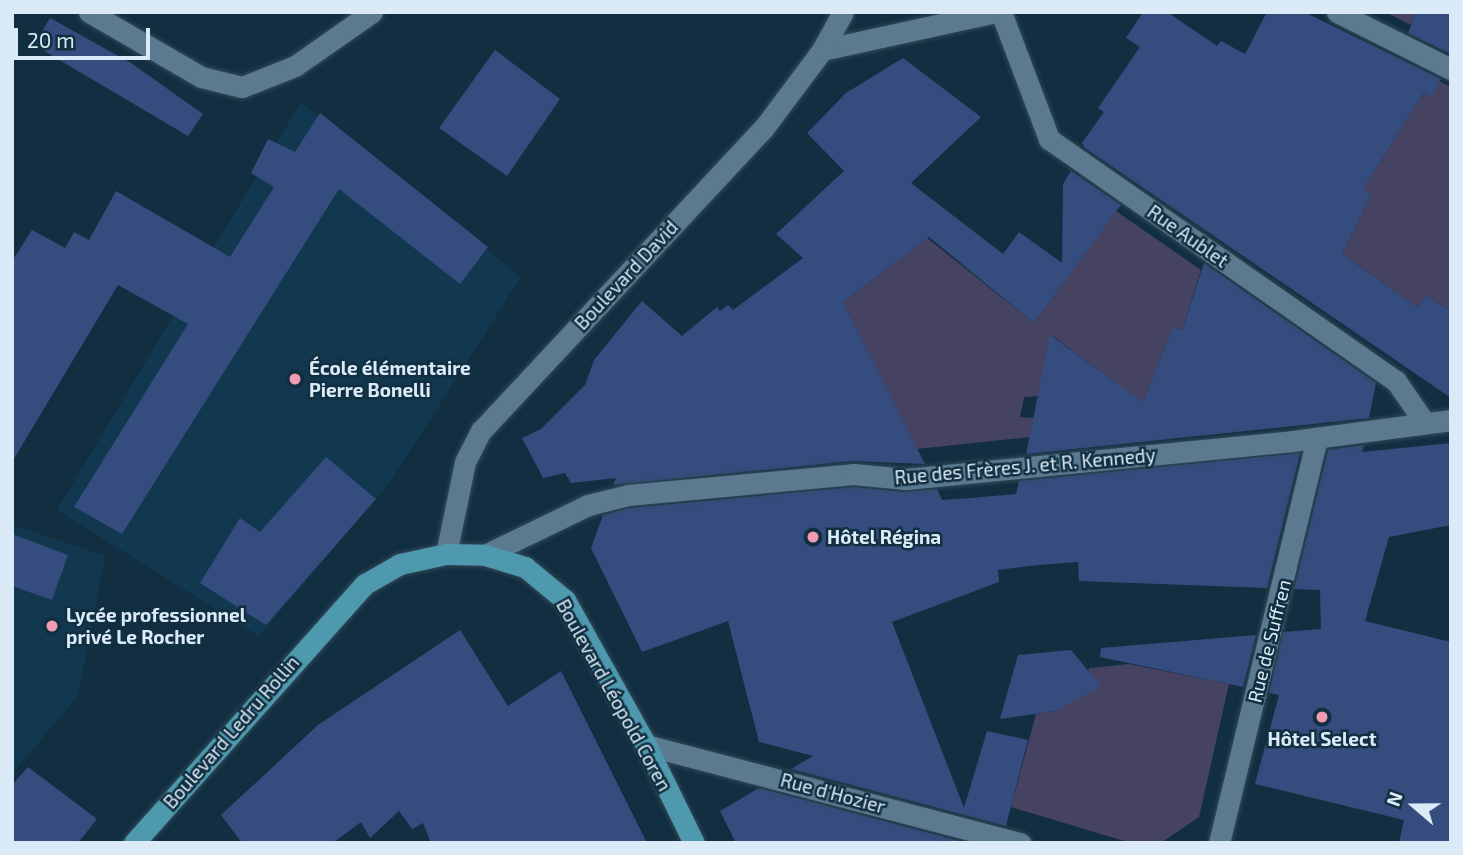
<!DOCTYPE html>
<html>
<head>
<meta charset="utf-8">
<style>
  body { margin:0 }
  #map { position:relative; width:1463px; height:855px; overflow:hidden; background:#112f41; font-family:"Exo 2",sans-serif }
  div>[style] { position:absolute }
  .built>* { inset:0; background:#12384f }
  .green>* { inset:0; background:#454262 }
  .building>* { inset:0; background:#354d7e }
  .roads { filter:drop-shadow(0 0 2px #344959) drop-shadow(0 0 2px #344959) }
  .minor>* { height:21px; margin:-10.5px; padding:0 10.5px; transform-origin:10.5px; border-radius:10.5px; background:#5b7a8f }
  .major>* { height:21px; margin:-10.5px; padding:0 10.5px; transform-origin:10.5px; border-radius:10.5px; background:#4e99ae }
  .dots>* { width:19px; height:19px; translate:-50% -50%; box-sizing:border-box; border:4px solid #112f41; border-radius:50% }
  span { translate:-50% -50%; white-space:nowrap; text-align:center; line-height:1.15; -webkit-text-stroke:5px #112f41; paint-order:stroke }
  .street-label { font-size:19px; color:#daebf7 }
  .poi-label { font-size:19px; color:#daebf7; font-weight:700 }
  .left { translate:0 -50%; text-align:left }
  .frame { position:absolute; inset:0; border:14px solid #daebf7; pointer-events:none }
  .north { position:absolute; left:1379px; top:771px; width:70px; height:70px; -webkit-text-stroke:5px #112f41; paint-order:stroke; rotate:290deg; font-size:19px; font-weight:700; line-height:28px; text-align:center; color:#daebf7 }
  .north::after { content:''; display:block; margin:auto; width:24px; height:32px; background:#daebf7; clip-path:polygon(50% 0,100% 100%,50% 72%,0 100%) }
  .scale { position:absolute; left:14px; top:28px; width:136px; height:32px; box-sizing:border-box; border:4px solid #daebf7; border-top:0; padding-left:9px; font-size:21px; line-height:24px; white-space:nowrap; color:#daebf7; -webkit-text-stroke:5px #112f41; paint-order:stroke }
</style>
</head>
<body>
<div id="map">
  <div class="built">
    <div style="clip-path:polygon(301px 102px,521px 277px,391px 481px,259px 636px,57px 510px)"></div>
    <div style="clip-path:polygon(12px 525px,105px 556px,78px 696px,12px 774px)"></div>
  </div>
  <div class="green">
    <div style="clip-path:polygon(1385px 12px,1416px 12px,1411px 25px)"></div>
    <div style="clip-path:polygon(1439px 81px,1451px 87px,1451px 311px,1426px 296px,1417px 307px,1342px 254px,1371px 195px,1363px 189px,1424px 92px,1431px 96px)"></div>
    <div style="clip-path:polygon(1116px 211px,1201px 270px,1182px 331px,1173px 327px,1133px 427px,1119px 385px,1051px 335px,1039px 396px,1024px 397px,1020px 417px,1035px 418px,1030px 437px,917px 449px,843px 302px,927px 238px,1034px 323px)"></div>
    <div style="clip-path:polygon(1129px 664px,1229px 684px,1199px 817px,1161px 843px,1131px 843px,1011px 807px,1036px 714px,1056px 711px,1086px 683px,1089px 668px)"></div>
  </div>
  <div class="building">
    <div style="clip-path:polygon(1143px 12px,1167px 12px,1217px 46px,1221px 41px,1245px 54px,1267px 12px,1304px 12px,1441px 79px,1431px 97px,1424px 92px,1363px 189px,1371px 195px,1342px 254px,1417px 307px,1426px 296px,1451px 311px,1451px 398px,1085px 148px,1082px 143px,1104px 112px,1098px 108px,1140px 47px,1126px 38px)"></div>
    <div style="clip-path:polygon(1416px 12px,1451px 12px,1451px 54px,1408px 33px)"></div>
    <div style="clip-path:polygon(50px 18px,131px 63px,203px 114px,188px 136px,34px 45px)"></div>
    <div style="clip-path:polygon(495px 50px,560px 99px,507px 176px,439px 128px)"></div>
    <div style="clip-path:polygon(903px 58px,981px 117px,911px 183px,1003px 254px,1019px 232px,1062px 263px,1063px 184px,1071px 171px,1121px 205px,1034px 323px,929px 237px,843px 302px,925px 464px,852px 461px,613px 485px,616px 478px,571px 483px,565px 473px,543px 478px,522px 438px,541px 429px,585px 385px,594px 360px,642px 301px,682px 336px,717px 307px,720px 311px,728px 305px,733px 310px,803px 258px,776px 234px,844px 171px,807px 133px,846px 93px)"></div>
    <div style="clip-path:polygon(320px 113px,488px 247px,460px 284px,339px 189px,122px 534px,74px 507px,188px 324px,118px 285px,12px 462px,12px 261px,32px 230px,65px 248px,74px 232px,89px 240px,116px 191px,230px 257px,274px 187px,251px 173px,268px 139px,295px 152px)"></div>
    <div style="clip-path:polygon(1204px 263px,1376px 383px,1369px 418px,1026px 454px,1050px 335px,1143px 402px,1173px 327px,1182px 331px)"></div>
    <div style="clip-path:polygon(1451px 443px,1451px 525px,1389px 537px,1365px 621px,1451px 642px,1451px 843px,1399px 843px,1404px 820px,1255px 784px,1279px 695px,1269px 693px,1283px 632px,1321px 629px,1320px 590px,1294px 589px,1328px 450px,1364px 445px,1362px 452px)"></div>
    <div style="clip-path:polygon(1300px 453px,1267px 588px,1079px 581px,1078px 562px,1038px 565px,998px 570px,999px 582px,892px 622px,964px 808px,987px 731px,1028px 740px,1006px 826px,791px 769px,813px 756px,759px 742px,728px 621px,642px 652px,591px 548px,603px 515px,630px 508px,853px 487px,905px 492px,937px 489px,942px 500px,971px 498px,1016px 494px,1019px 481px)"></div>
    <div style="clip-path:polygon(326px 457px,376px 499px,266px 625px,200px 583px,240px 518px,260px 532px)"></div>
    <div style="clip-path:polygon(12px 534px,68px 555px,52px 600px,12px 586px)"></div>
    <div style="clip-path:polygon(460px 630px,508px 706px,561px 671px,647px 843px,431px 843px,423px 823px,412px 829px,399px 811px,370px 838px,361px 822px,333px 843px,242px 843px,221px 815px,318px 725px)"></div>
    <div style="clip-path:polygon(1256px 635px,1243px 687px,1100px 657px,1101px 648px)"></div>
    <div style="clip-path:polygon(1071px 650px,1101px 686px,1056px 711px,1000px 719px,1018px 655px)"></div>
    <div style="clip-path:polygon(28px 767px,97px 819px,78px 843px,12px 843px,12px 785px)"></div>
    <div style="clip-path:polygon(759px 788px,967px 843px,736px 843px,720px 811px)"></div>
  </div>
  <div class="roads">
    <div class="minor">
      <div style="left:89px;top:12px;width:129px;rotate:30.1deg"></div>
      <div style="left:201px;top:77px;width:42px;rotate:13.7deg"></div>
      <div style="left:242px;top:87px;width:57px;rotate:-21.6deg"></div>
      <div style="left:295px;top:66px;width:94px;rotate:-35deg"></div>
      <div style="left:1001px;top:12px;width:136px;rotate:69.3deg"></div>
      <div style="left:1049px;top:139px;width:423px;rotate:34.9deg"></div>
      <div style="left:1396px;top:381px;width:51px;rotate:55.4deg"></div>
      <div style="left:1337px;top:12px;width:127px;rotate:26.6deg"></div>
      <div style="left:822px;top:50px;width:178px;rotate:-12.3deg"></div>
      <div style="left:446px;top:554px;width:94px;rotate:-78.3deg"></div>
      <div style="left:465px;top:462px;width:35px;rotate:-63deg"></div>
      <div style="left:481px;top:431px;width:413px;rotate:-47deg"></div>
      <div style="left:763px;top:129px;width:99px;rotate:-53.2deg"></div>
      <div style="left:822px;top:50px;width:43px;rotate:-61.1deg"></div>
      <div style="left:485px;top:555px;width:114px;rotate:-25.9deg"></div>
      <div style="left:588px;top:505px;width:41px;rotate:-14deg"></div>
      <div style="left:628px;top:495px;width:226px;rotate:-5.3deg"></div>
      <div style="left:853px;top:474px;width:53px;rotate:5.4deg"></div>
      <div style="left:906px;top:479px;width:388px;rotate:-5.6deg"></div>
      <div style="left:1292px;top:441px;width:160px;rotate:-7.5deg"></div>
      <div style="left:646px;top:745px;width:387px;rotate:14.7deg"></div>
      <div style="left:1219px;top:843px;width:417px;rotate:-76.4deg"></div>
    </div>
    <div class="major">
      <div style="left:134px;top:843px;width:347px;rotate:-48.3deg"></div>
      <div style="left:365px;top:584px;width:40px;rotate:-29.7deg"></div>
      <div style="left:400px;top:564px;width:47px;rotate:-12.3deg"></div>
      <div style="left:446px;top:554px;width:39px;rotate:1deg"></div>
      <div style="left:485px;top:555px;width:42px;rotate:16.7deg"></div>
      <div style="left:525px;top:567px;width:52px;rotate:39.5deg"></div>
      <div style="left:565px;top:600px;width:166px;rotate:60.8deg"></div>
      <div style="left:646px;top:745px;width:109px;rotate:63.9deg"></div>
    </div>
  </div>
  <div class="dots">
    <div style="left:295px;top:379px;background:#f19ab2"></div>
    <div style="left:813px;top:537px;background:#f19ab2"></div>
    <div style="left:52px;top:626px;background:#f19ab2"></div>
    <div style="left:1322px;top:717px;background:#f19ab2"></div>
  </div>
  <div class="street-label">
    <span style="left:1188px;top:236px;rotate:35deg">Rue Aublet</span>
    <span style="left:626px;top:275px;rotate:-47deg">Boulevard David</span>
    <span style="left:1025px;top:466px;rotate:-5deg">Rue des Frères J. et R. Kennedy</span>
    <span style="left:1269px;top:641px;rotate:-76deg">Rue de Suffren</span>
    <span style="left:614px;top:695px;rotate:61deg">Boulevard Léopold Coren</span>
    <span style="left:231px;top:732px;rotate:-49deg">Boulevard Ledru Rollin</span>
    <span style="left:833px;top:793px;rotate:15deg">Rue d'Hozier</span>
  </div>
  <div class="poi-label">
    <span class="left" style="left:309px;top:379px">École élémentaire<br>Pierre Bonelli</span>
    <span class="left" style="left:827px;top:537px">Hôtel Régina</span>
    <span class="left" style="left:66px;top:626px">Lycée professionnel<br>privé Le Rocher</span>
    <span style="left:1322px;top:739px">Hôtel Select</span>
  </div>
  <div class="frame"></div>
  <div class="north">N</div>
  <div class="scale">20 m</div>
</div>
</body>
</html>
